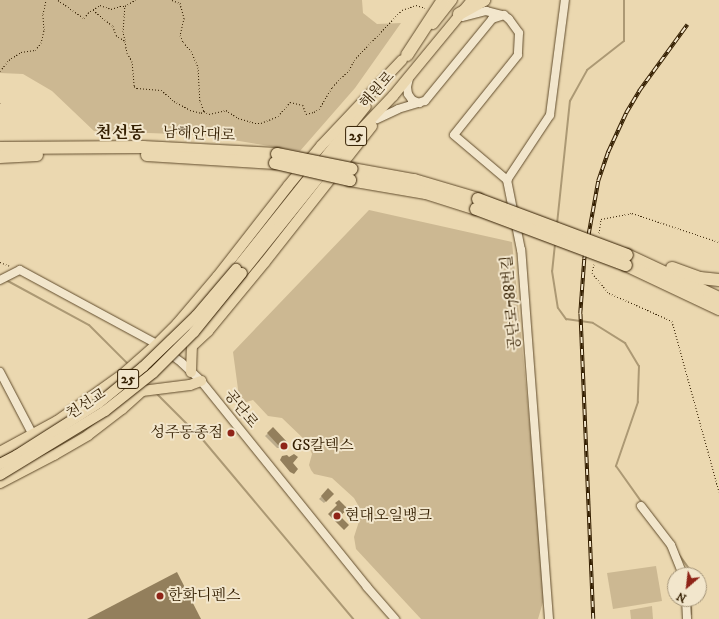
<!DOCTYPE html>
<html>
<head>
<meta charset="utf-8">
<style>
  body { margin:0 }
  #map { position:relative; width:719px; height:619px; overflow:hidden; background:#ebd8b0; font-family:"IM FELL DW Pica","Noto Serif KR",serif }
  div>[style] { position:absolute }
  .green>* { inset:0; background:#ccb892 }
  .shadow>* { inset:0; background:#0003 }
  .stream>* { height:2px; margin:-1px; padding:0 1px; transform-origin:1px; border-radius:1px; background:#ac9974 }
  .building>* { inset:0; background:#937f5c }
  .path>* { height:1px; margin-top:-0.5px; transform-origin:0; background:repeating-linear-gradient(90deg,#331e00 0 1px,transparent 0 3px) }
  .roads { filter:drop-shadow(0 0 1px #614c2c) drop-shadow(0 0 1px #614c2c) }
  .minor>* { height:8px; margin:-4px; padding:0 4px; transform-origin:4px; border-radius:4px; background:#f2e6cc }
  .major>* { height:10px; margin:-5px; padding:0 5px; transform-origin:5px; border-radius:5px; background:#ebd8b0 }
  .highway>* { height:12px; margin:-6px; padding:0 6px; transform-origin:6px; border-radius:6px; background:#ebd8b0 }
  .rail>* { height:3.5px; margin-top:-1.75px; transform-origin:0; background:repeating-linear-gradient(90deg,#f2e6cc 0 6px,#331e00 0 12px); box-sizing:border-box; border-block:1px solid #331e00 }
  .bridges { filter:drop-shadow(0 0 1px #331e00) drop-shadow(0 0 1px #331e00) }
  .major-bridge>* { height:10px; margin:-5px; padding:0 5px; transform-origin:5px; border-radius:5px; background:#ebd8b0 }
  .highway-bridge>* { height:12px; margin:-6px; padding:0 6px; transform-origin:6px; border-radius:6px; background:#ebd8b0 }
  .dots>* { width:11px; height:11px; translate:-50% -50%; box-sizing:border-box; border:2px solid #f2e6cc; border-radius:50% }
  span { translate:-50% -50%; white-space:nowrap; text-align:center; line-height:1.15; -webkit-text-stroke:4px #f2e6cc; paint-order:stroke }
  .shield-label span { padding:1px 3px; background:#f2e6cc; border:1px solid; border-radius:3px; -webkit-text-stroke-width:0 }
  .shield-label { font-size:14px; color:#331e00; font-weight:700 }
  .street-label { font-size:15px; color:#331e00 }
  .poi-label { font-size:15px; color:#331e00 }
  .right { translate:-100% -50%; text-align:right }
  .left { translate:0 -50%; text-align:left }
  .quarter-label { font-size:17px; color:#331e00; font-weight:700 }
  .north { position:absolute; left:667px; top:567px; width:40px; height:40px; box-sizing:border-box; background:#f2e6cc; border:1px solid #a6967a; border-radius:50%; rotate:208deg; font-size:11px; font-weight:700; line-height:16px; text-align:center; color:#331e00 }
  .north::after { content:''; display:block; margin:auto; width:14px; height:18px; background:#8f2418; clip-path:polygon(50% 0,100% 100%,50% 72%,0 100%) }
</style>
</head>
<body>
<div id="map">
  <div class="green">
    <div style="clip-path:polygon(0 0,362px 0,363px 13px,377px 24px,401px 23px,355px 88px,300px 151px,202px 135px,94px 131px,52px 91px,23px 74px,0 73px)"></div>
    <div style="clip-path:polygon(369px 210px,512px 242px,546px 592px,538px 619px,421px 619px,356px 549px,354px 537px,362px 512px,354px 498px,332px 478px,314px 474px,311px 470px,309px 465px,312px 454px,306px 441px,282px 418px,268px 416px,253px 400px,240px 404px,233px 352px)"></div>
    <div style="clip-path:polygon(656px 566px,662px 601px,613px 609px,607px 573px)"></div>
    <div style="clip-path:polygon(652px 606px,653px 619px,631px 619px,630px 610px)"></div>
  </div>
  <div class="shadow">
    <div style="clip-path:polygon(273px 429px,287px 443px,282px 448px,277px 448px,265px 436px)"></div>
    <div style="clip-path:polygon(328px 490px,333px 494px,324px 503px,319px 499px)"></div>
  </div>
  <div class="stream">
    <div style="left:557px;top:224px;width:124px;rotate:-84deg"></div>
    <div style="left:570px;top:101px;width:35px;rotate:-61deg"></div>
    <div style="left:587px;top:70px;width:47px;rotate:-38.1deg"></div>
    <div style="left:624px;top:41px;width:41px;rotate:-90deg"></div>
    <div style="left:555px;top:244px;width:27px;rotate:96deg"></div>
    <div style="left:552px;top:271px;width:37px;rotate:81deg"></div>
    <div style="left:558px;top:308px;width:14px;rotate:54deg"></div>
    <div style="left:566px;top:319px;width:27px;rotate:8deg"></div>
    <div style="left:593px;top:323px;width:38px;rotate:32deg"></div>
    <div style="left:625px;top:343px;width:27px;rotate:59deg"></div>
    <div style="left:639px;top:366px;width:36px;rotate:92deg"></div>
    <div style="left:638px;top:402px;width:68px;rotate:109deg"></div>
    <div style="left:616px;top:466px;width:47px;rotate:54.6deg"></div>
    <div style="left:6px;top:280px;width:94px;rotate:28.5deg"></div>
    <div style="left:89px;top:325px;width:55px;rotate:45deg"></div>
    <div style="left:156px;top:393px;width:66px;rotate:45deg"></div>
    <div style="left:203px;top:440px;width:234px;rotate:50deg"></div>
    <div style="left:677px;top:552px;width:24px;rotate:54deg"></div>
    <div style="left:691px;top:571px;width:4px;rotate:90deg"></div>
    <div style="left:691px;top:614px;width:15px;rotate:-90deg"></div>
  </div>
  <div class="building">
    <div style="clip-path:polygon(273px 427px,288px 443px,285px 446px,279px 446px,267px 433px)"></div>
    <div style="clip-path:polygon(294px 454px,298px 457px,293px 463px,298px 469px,294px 474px,290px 472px,280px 460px,282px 456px,287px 455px,289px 457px)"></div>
    <div style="clip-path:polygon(328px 488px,334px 494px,326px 502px,321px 496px)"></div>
    <div style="clip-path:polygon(339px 500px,348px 509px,340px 516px,349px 525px,344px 530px,328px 514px,337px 505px,335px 503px)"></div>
    <div style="clip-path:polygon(177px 572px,201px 619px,87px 619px)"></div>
  </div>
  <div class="path">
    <div style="left:58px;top:0;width:32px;rotate:35deg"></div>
    <div style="left:84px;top:18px;width:6px;rotate:-51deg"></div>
    <div style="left:88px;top:13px;width:14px;rotate:-34deg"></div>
    <div style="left:100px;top:5px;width:12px;rotate:20deg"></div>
    <div style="left:111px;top:9px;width:9px;rotate:-18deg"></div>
    <div style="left:120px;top:6px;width:5px"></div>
    <div style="left:125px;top:6px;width:12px;rotate:-31deg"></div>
    <div style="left:172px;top:0;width:9px;rotate:21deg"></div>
    <div style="left:180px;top:3px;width:16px;rotate:75deg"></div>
    <div style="left:184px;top:18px;width:17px;rotate:103deg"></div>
    <div style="left:180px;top:35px;width:8px;rotate:67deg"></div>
    <div style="left:183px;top:42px;width:12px;rotate:48deg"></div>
    <div style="left:191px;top:51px;width:17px;rotate:66deg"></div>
    <div style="left:198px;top:67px;width:34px;rotate:87deg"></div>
    <div style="left:200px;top:101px;width:11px;rotate:68deg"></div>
    <div style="left:93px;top:10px;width:26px;rotate:39deg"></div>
    <div style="left:113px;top:26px;width:9px;rotate:72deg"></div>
    <div style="left:116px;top:35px;width:11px;rotate:34deg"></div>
    <div style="left:125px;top:41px;width:12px;rotate:81deg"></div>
    <div style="left:127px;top:53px;width:9px;rotate:58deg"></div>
    <div style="left:132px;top:61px;width:25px;rotate:85deg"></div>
    <div style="left:134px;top:86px;width:4px;rotate:34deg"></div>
    <div style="left:137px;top:88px;width:24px;rotate:5deg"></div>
    <div style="left:161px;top:90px;width:17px;rotate:40deg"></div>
    <div style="left:174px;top:101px;width:18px;rotate:29deg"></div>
    <div style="left:190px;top:110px;width:11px;rotate:15deg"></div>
    <div style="left:201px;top:113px;width:4px;rotate:-34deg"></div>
    <div style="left:204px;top:111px;width:6px;rotate:31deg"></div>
    <div style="left:209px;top:114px;width:17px;rotate:-13deg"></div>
    <div style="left:226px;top:110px;width:14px;rotate:34deg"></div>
    <div style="left:238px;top:118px;width:18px;rotate:16deg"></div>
    <div style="left:255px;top:123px;width:6px"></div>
    <div style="left:261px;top:123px;width:18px;rotate:-22deg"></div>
    <div style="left:278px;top:116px;width:18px;rotate:-49deg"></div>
    <div style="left:290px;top:102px;width:13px;rotate:13deg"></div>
    <div style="left:303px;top:105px;width:9px;rotate:72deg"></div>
    <div style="left:306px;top:114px;width:8px;rotate:-14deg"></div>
    <div style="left:314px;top:112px;width:6px;rotate:-31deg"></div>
    <div style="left:319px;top:109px;width:26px;rotate:-59deg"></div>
    <div style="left:332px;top:87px;width:24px;rotate:-45deg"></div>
    <div style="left:349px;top:70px;width:11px;rotate:-63deg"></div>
    <div style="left:354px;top:60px;width:69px;rotate:-46.2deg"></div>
    <div style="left:402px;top:10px;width:15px;rotate:-20deg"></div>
    <div style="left:416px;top:5px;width:9px;rotate:18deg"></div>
    <div style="left:125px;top:40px;width:8px;rotate:-104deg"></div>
    <div style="left:123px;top:32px;width:26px;rotate:-86deg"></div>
    <div style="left:0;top:71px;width:14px;rotate:-51deg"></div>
    <div style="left:9px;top:60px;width:14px;rotate:-34deg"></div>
    <div style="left:21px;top:52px;width:14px;rotate:-8deg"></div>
    <div style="left:35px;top:50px;width:9px;rotate:-49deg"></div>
    <div style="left:41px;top:43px;width:13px;rotate:-77deg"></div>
    <div style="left:44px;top:30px;width:16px;rotate:-94deg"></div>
    <div style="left:43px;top:14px;width:14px;rotate:-78deg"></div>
    <div style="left:0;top:102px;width:1px;rotate:90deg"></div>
    <div style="left:599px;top:233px;width:14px;rotate:-82deg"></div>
    <div style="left:601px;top:219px;width:32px;rotate:-11deg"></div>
    <div style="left:632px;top:213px;width:92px;rotate:18.4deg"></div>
    <div style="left:0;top:262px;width:11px;rotate:22deg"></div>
    <div style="left:594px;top:264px;width:9px;rotate:103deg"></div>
    <div style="left:592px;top:273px;width:26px;rotate:50deg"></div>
    <div style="left:609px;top:293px;width:69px;rotate:24deg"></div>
    <div style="left:672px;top:321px;width:177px;rotate:74.6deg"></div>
  </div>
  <div class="roads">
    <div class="minor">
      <div style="left:463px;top:17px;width:24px;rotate:-15deg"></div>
      <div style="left:486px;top:11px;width:16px;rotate:14deg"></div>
      <div style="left:409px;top:78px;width:9px;rotate:103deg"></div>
      <div style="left:407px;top:87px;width:7px;rotate:82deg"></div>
      <div style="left:408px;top:94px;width:7px;rotate:56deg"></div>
      <div style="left:412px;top:100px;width:8px;rotate:23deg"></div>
      <div style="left:377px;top:119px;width:23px;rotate:-25deg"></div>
      <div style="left:398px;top:109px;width:28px;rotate:-17deg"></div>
      <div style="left:425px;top:101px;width:106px;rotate:-50.7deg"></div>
      <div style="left:492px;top:19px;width:13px;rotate:-18deg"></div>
      <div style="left:504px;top:15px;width:6px;rotate:39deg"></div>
      <div style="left:509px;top:19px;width:17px;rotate:54deg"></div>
      <div style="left:519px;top:33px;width:22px;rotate:93deg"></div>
      <div style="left:518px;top:55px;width:102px;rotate:128.7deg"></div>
      <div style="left:454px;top:135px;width:70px;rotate:40.3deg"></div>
      <div style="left:0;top:280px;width:22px;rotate:-27deg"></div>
      <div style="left:20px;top:270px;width:156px;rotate:28.4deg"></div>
      <div style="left:157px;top:344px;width:31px;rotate:37deg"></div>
      <div style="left:182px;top:363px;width:26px;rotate:43deg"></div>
      <div style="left:201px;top:381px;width:265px;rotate:51.1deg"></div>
      <div style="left:367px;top:587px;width:43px;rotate:48.8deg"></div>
      <div style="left:0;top:372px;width:71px;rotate:62.4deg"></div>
      <div style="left:641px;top:506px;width:49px;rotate:52.4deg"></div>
      <div style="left:671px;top:545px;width:32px;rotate:68deg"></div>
      <div style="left:686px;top:599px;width:20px;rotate:87deg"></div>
      <div style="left:549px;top:619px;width:370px;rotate:-94.3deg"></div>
      <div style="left:521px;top:250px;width:71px;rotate:-101.3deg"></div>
      <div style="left:507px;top:180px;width:78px;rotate:-56.5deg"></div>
      <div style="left:550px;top:115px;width:116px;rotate:-82.6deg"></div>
    </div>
    <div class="major">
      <div style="left:433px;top:24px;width:31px;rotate:-52deg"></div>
      <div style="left:236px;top:269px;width:208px;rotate:-51.4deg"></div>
      <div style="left:242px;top:273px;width:150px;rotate:-51.2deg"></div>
      <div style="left:336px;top:156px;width:83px;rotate:-46.5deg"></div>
      <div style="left:393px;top:96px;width:124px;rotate:-50.5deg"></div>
      <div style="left:191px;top:372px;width:26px;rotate:-88deg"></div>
      <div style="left:192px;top:346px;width:22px;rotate:-43deg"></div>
      <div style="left:208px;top:331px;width:89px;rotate:-50.4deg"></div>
      <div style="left:265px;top:262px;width:173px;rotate:-51.8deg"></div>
      <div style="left:0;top:452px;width:65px;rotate:-28.5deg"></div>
      <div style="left:57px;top:421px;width:38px;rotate:-35deg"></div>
      <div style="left:88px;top:399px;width:43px;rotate:-35.5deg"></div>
      <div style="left:123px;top:374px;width:45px;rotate:-41.4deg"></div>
      <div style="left:157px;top:344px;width:28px;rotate:-45deg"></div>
      <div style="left:177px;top:324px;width:62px;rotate:-49.6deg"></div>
      <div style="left:217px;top:277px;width:115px;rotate:-52deg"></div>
      <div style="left:288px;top:186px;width:52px;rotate:-50.5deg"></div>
      <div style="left:321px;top:146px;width:118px;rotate:-46.7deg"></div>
      <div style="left:0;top:483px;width:61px;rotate:-27.4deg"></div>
      <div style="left:54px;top:455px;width:39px;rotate:-30deg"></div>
      <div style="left:88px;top:435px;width:43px;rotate:-37.4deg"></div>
      <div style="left:122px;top:409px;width:27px;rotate:-42deg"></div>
      <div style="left:142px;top:391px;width:48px;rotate:-7.1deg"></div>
      <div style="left:190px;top:385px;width:12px;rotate:-20deg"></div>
    </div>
    <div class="highway">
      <div style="left:459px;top:14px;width:29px;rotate:-29deg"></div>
      <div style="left:407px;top:55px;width:66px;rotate:-56.8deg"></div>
      <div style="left:0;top:148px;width:143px;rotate:-0.4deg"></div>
      <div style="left:143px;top:147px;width:134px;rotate:3deg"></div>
      <div style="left:147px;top:155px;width:128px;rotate:3.6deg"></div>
      <div style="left:0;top:157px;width:37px;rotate:-3deg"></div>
      <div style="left:352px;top:169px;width:63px;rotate:10.1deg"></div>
      <div style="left:414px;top:180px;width:67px;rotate:16.5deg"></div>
      <div style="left:350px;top:180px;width:77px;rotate:9.7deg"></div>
      <div style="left:426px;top:193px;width:52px;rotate:17.7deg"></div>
      <div style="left:627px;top:255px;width:102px;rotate:25.1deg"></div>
      <div style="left:626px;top:265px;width:103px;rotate:25.3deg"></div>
      <div style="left:672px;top:268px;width:30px;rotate:20deg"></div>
      <div style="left:700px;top:278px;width:19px;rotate:6deg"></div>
    </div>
  </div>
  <div class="rail">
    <div style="left:593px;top:619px;width:305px;rotate:-92.4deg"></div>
    <div style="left:580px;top:314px;width:55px;rotate:-85.8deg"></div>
    <div style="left:584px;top:259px;width:79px;rotate:-79.8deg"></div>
    <div style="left:598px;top:181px;width:31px;rotate:-71deg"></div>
    <div style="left:608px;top:152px;width:43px;rotate:-65.2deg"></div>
    <div style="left:626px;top:113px;width:26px;rotate:-59deg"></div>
    <div style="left:639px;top:91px;width:82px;rotate:-54deg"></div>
  </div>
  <div class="bridges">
    <div class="major-bridge">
      <div style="left:0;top:464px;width:19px;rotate:-28deg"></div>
      <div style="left:17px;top:455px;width:97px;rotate:-32.4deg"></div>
      <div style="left:99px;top:403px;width:57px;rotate:-39.3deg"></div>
      <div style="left:143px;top:367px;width:74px;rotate:-43.9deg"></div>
      <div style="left:196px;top:316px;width:62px;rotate:-49.6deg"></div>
      <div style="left:0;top:475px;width:123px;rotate:-31.4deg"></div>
      <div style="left:105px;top:411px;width:61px;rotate:-38.4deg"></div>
      <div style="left:153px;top:373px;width:58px;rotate:-45deg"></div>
      <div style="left:194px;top:332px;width:76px;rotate:-50.9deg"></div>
    </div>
    <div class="highway-bridge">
      <div style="left:277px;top:154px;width:76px;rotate:11.3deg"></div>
      <div style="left:275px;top:163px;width:77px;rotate:12.8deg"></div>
      <div style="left:478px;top:199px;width:159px;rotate:20.6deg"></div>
      <div style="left:476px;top:209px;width:160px;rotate:20.5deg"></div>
    </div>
  </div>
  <div class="dots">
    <div style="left:231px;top:433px;background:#8f2418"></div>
    <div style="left:284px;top:446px;background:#8f2418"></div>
    <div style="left:337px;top:516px;background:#8f2418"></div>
    <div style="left:160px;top:596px;background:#8f2418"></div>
  </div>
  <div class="shield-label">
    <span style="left:356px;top:136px">25</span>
    <span style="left:128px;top:379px">25</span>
  </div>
  <div class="street-label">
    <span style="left:377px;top:90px;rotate:-48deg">해원로</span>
    <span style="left:199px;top:134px;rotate:3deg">남해안대로</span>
    <span style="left:511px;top:303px;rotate:-95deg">공단로788번길</span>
    <span style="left:86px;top:404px;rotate:-33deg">천선교</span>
    <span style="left:241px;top:409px;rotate:51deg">공단로</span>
  </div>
  <div class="poi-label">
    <span class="right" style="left:223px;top:433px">성주동종점</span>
    <span class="left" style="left:292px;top:446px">GS칼텍스</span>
    <span class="left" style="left:345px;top:516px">현대오일뱅크</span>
    <span class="left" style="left:168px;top:596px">한화디펜스</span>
  </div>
  <div class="quarter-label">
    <span style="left:120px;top:134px">천선동</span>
  </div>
  <div class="north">N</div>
</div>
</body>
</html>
